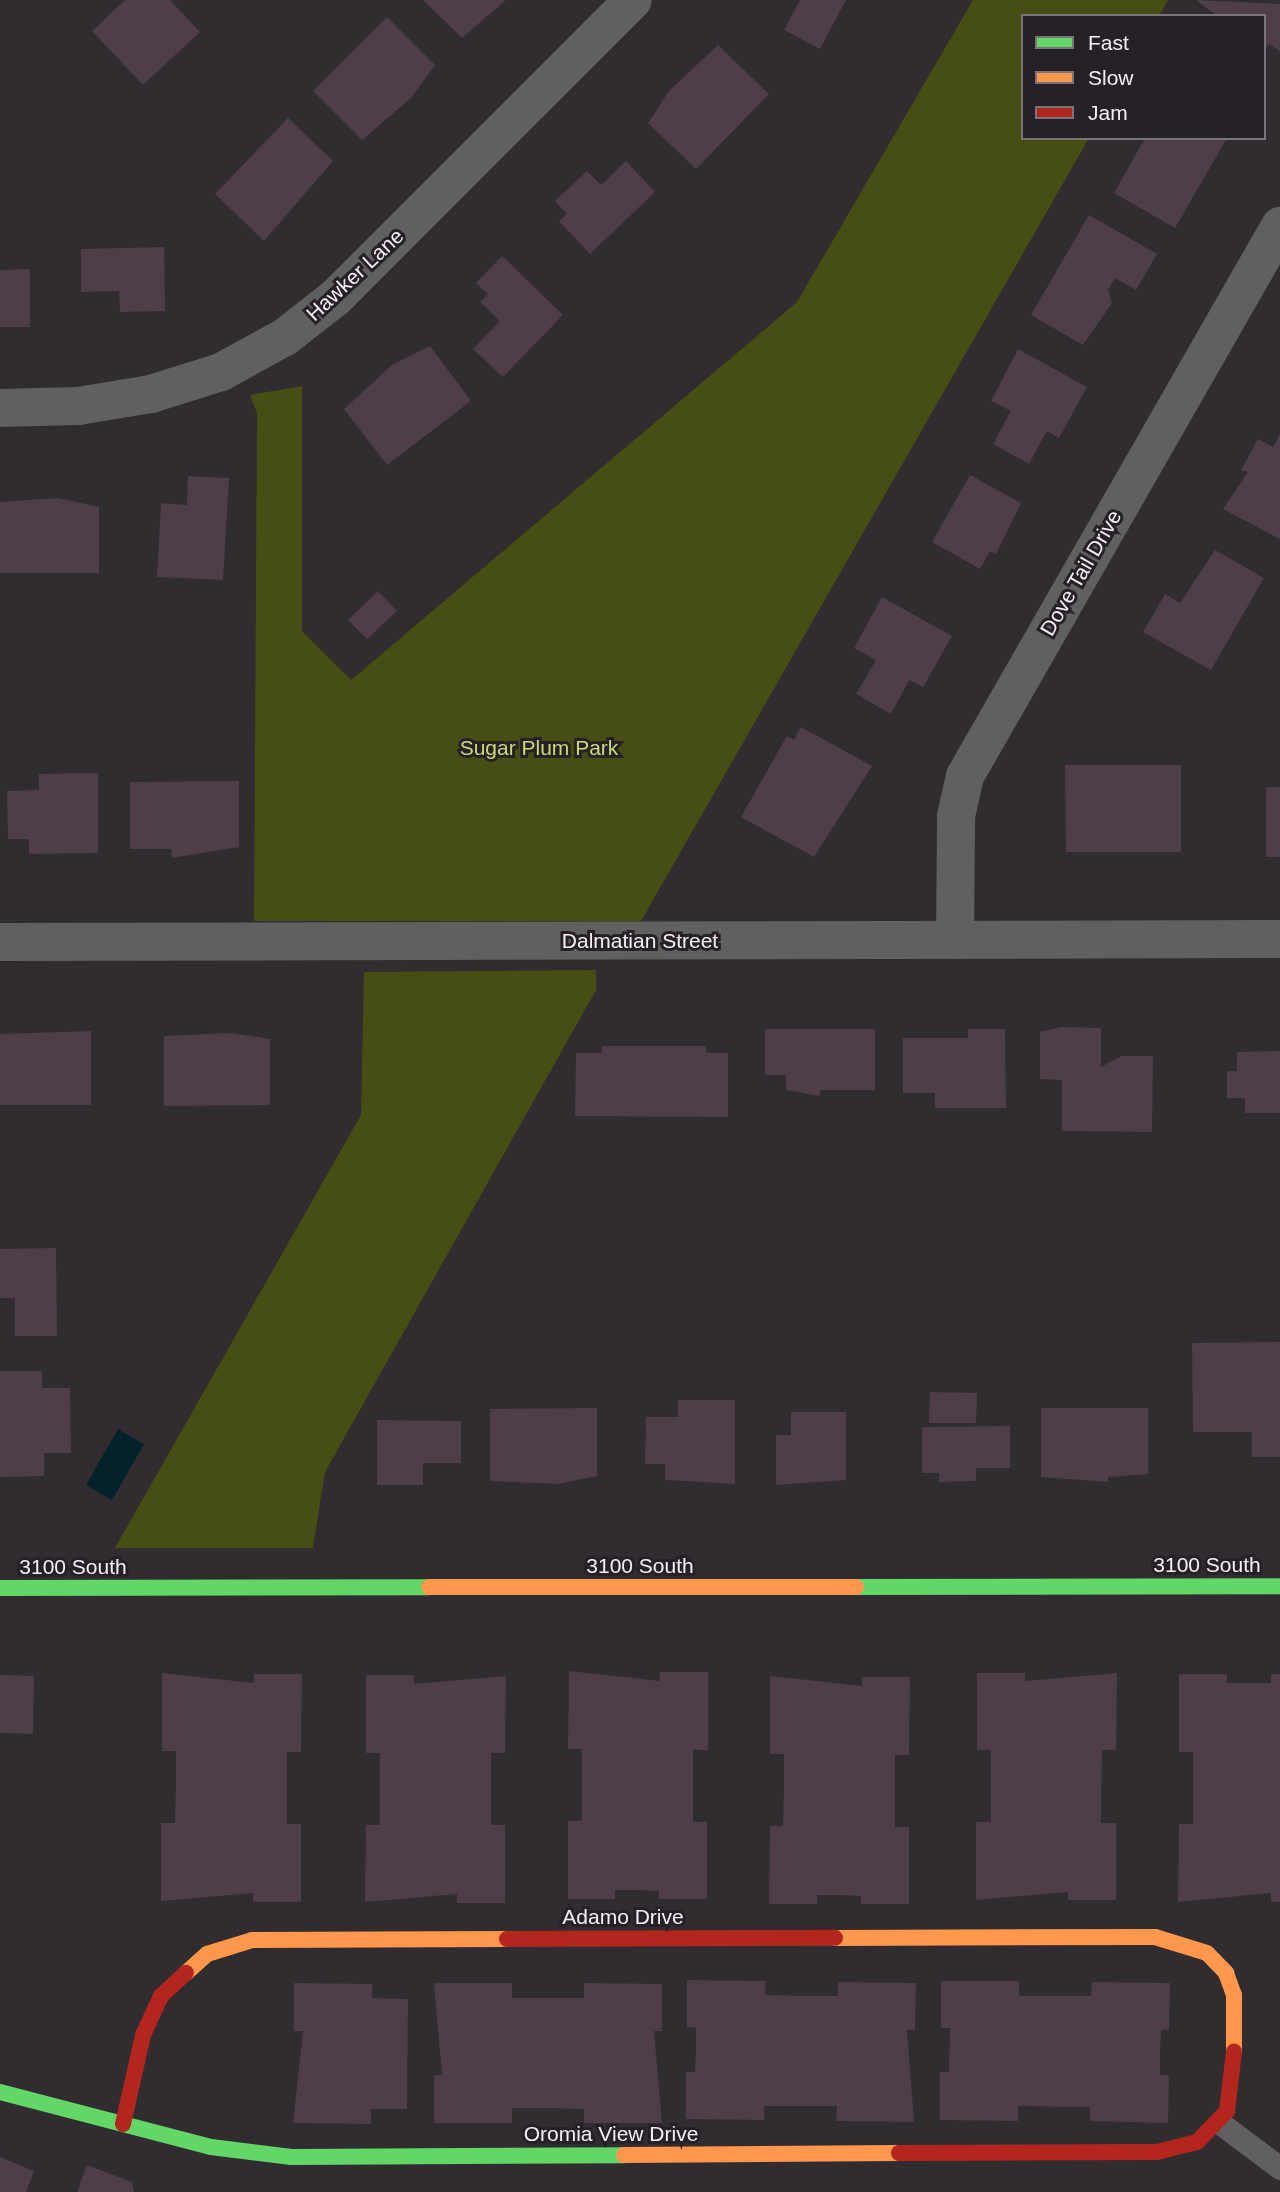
<!DOCTYPE html>
<html>
<head>
<meta charset="utf-8">
<style>
  body { margin:0 }
  #map { position:relative; width:1280px; height:2192px; overflow:hidden; background:#302c30; font-family:Helvetica,sans-serif }
  div>[style] { position:absolute }
  .green>* { inset:0; background:#464e13 }
  .water>* { inset:0; background:#04222a }
  .building>* { inset:0; background:#4d3e47 }
  .lane>* { height:23px; margin:-11.5px; padding:0 11.5px; transform-origin:11.5px; border-radius:11.5px; background:#606060 }
  .street>* { height:38px; margin:-19px; padding:0 19px; transform-origin:19px; border-radius:19px; background:#606060 }
  .fast>* { height:16px; margin:-8px; padding:0 8px; transform-origin:8px; border-radius:8px; background:#63d668 }
  .slow>* { height:16px; margin:-8px; padding:0 8px; transform-origin:8px; border-radius:8px; background:#ff974d }
  .jam>* { height:16px; margin:-8px; padding:0 8px; transform-origin:8px; border-radius:8px; background:#b3261e }
  span { translate:-50% -50%; white-space:nowrap; text-align:center; line-height:1.15; -webkit-text-stroke:6px #282027; paint-order:stroke }
  .street-label { font-size:21px; color:#f5eff4 }
  .park-label { font-size:21px; color:#c8dc71 }
  .legend { position:absolute; left:1021px; top:14px; width:245px; height:126px; box-sizing:border-box; background:#282027; border:2px solid #7a7379; margin:0; padding:9px 12px; list-style:none; font-size:21px; color:#f5eff4 }
  .legend li { display:flex; align-items:center; gap:14px; height:35px }
  .legend b { width:35px; border:2px solid #7a7379 }
</style>
</head>
<body>
<div id="map">
  <div class="green">
    <div style="clip-path:polygon(973px 0,1168px 0,1159px 16px,1023px 16px,1023px 138px,1089px 138px,641px 921px,254px 921px,257px 413px,250px 395px,302px 386px,302px 631px,351px 680px,797px 302px)"></div>
    <div style="clip-path:polygon(596px 970px,596px 990px,325px 1472px,313px 1548px,115px 1548px,361px 1115px,364px 972px)"></div>
  </div>
  <div class="water">
    <div style="clip-path:polygon(118px 1429px,144px 1444px,112px 1500px,86px 1485px)"></div>
  </div>
  <div class="building">
    <div style="clip-path:polygon(125px 0,170px 0,200px 32px,143px 85px,92px 31px)"></div>
    <div style="clip-path:polygon(423px 0,506px 0,462px 38px)"></div>
    <div style="clip-path:polygon(800px 0,846px 0,820px 49px,784px 30px)"></div>
    <div style="clip-path:polygon(1196px 0,1280px 4px,1280px 51px,1269px 44px,1264px 52px,1264px 16px,1217px 16px)"></div>
    <div style="clip-path:polygon(387px 17px,435px 65px,411px 98px,362px 140px,313px 91px)"></div>
    <div style="clip-path:polygon(718px 45px,769px 94px,696px 169px,648px 123px,669px 91px)"></div>
    <div style="clip-path:polygon(288px 118px,333px 161px,264px 241px,215px 194px)"></div>
    <div style="clip-path:polygon(1145px 138px,1227px 138px,1175px 228px,1114px 193px)"></div>
    <div style="clip-path:polygon(626px 161px,655px 192px,590px 254px,559px 221px,567px 214px,555px 201px,587px 171px,601px 185px)"></div>
    <div style="clip-path:polygon(1089px 215px,1157px 254px,1136px 290px,1115px 278px,1108px 290px,1112px 303px,1083px 345px,1031px 315px)"></div>
    <div style="clip-path:polygon(164px 247px,165px 311px,120px 312px,119px 291px,81px 292px,81px 249px)"></div>
    <div style="clip-path:polygon(502px 256px,563px 315px,503px 377px,473px 349px,500px 321px,480px 302px,488px 294px,476px 283px)"></div>
    <div style="clip-path:polygon(30px 269px,30px 327px,0 327px,0 270px)"></div>
    <div style="clip-path:polygon(430px 346px,471px 401px,387px 465px,344px 409px,392px 365px)"></div>
    <div style="clip-path:polygon(1018px 349px,1087px 387px,1059px 438px,1047px 431px,1029px 464px,993px 444px,1011px 411px,991px 401px)"></div>
    <div style="clip-path:polygon(1280px 434px,1280px 539px,1223px 509px,1248px 472px,1241px 470px,1258px 439px,1273px 447px)"></div>
    <div style="clip-path:polygon(970px 475px,1021px 503px,996px 554px,990px 551px,980px 569px,932px 542px)"></div>
    <div style="clip-path:polygon(188px 476px,229px 478px,223px 580px,157px 577px,161px 503px,187px 505px)"></div>
    <div style="clip-path:polygon(58px 498px,99px 507px,99px 573px,0 573px,0 502px)"></div>
    <div style="clip-path:polygon(1215px 550px,1264px 578px,1211px 670px,1143px 632px,1165px 594px,1180px 603px)"></div>
    <div style="clip-path:polygon(378px 591px,397px 611px,367px 639px,348px 620px)"></div>
    <div style="clip-path:polygon(882px 597px,952px 636px,923px 687px,909px 680px,891px 714px,856px 694px,876px 660px,854px 648px)"></div>
    <div style="clip-path:polygon(801px 727px,872px 766px,814px 857px,741px 817px,787px 736px,794px 740px)"></div>
    <div style="clip-path:polygon(1065px 765px,1181px 765px,1181px 852px,1066px 852px)"></div>
    <div style="clip-path:polygon(98px 773px,98px 853px,29px 854px,29px 839px,8px 839px,7px 791px,39px 790px,39px 774px)"></div>
    <div style="clip-path:polygon(239px 781px,239px 847px,172px 858px,171px 849px,130px 849px,130px 782px)"></div>
    <div style="clip-path:polygon(1266px 787px,1280px 787px,1280px 857px,1266px 857px)"></div>
    <div style="clip-path:polygon(1061px 1027px,1101px 1028px,1101px 1067px,1122px 1056px,1153px 1056px,1152px 1132px,1062px 1131px,1062px 1080px,1040px 1079px,1040px 1032px)"></div>
    <div style="clip-path:polygon(765px 1029px,875px 1029px,875px 1090px,820px 1090px,820px 1096px,786px 1090px,786px 1075px,765px 1075px)"></div>
    <div style="clip-path:polygon(968px 1029px,1005px 1029px,1006px 1108px,935px 1108px,935px 1093px,903px 1093px,903px 1038px,968px 1038px)"></div>
    <div style="clip-path:polygon(91px 1031px,91px 1105px,0 1105px,0 1034px)"></div>
    <div style="clip-path:polygon(231px 1033px,270px 1039px,270px 1105px,164px 1106px,164px 1036px)"></div>
    <div style="clip-path:polygon(602px 1046px,706px 1046px,706px 1053px,728px 1053px,728px 1117px,575px 1116px,576px 1053px,602px 1053px)"></div>
    <div style="clip-path:polygon(1280px 1051px,1280px 1113px,1245px 1113px,1245px 1098px,1227px 1098px,1227px 1071px,1237px 1071px,1237px 1052px)"></div>
    <div style="clip-path:polygon(56px 1248px,57px 1336px,15px 1336px,15px 1298px,0 1298px,0 1249px)"></div>
    <div style="clip-path:polygon(1280px 1342px,1280px 1457px,1252px 1457px,1252px 1432px,1193px 1432px,1192px 1343px)"></div>
    <div style="clip-path:polygon(0 1371px,42px 1371px,42px 1388px,70px 1388px,71px 1453px,44px 1453px,44px 1476px,0 1477px)"></div>
    <div style="clip-path:polygon(930px 1392px,977px 1393px,976px 1423px,929px 1423px)"></div>
    <div style="clip-path:polygon(678px 1400px,735px 1400px,735px 1484px,665px 1480px,665px 1464px,645px 1464px,646px 1417px,678px 1417px)"></div>
    <div style="clip-path:polygon(597px 1408px,597px 1476px,557px 1484px,490px 1481px,490px 1409px)"></div>
    <div style="clip-path:polygon(1041px 1408px,1148px 1408px,1148px 1474px,1108px 1477px,1108px 1482px,1041px 1477px)"></div>
    <div style="clip-path:polygon(791px 1412px,846px 1412px,846px 1480px,776px 1485px,776px 1435px,791px 1435px)"></div>
    <div style="clip-path:polygon(377px 1420px,461px 1421px,461px 1463px,423px 1463px,423px 1485px,377px 1485px)"></div>
    <div style="clip-path:polygon(1010px 1426px,1010px 1468px,976px 1468px,976px 1481px,939px 1482px,939px 1473px,922px 1473px,922px 1427px)"></div>
    <div style="clip-path:polygon(569px 1671px,660px 1681px,660px 1672px,708px 1672px,708px 1750px,693px 1750px,693px 1822px,707px 1822px,707px 1899px,659px 1899px,659px 1891px,637px 1890px,615px 1890px,615px 1899px,568px 1899px,568px 1821px,582px 1821px,582px 1749px,568px 1749px)"></div>
    <div style="clip-path:polygon(162px 1673px,254px 1683px,254px 1674px,302px 1674px,301px 1752px,287px 1752px,287px 1824px,301px 1824px,301px 1902px,253px 1902px,253px 1893px,161px 1901px,161px 1823px,175px 1823px,176px 1787px,176px 1751px,162px 1751px)"></div>
    <div style="clip-path:polygon(977px 1673px,1025px 1673px,1025px 1681px,1117px 1673px,1116px 1750px,1102px 1750px,1101px 1823px,1116px 1823px,1116px 1900px,1068px 1900px,1068px 1892px,976px 1900px,976px 1822px,991px 1822px,991px 1750px,977px 1750px)"></div>
    <div style="clip-path:polygon(1179px 1674px,1227px 1674px,1227px 1683px,1271px 1683px,1271px 1674px,1280px 1674px,1280px 1902px,1271px 1902px,1271px 1893px,1178px 1902px,1179px 1824px,1193px 1824px,1193px 1752px,1179px 1752px)"></div>
    <div style="clip-path:polygon(0 1675px,34px 1676px,33px 1734px,0 1733px)"></div>
    <div style="clip-path:polygon(366px 1675px,414px 1675px,414px 1684px,506px 1676px,505px 1753px,491px 1753px,491px 1825px,505px 1825px,505px 1903px,457px 1903px,457px 1894px,365px 1902px,366px 1825px,380px 1825px,380px 1753px,366px 1753px)"></div>
    <div style="clip-path:polygon(770px 1676px,862px 1686px,862px 1677px,910px 1677px,909px 1755px,895px 1755px,895px 1827px,909px 1827px,909px 1904px,861px 1904px,861px 1896px,839px 1895px,817px 1895px,817px 1904px,769px 1904px,770px 1826px,783px 1826px,784px 1790px,784px 1754px,770px 1754px)"></div>
    <div style="clip-path:polygon(687px 1980px,766px 1981px,765px 1995px,802px 1996px,838px 1996px,838px 1982px,916px 1983px,915px 2030px,907px 2030px,914px 2122px,836px 2121px,837px 2106px,764px 2106px,764px 2120px,686px 2119px,686px 2072px,695px 2072px,696px 2050px,696px 2028px,687px 2027px)"></div>
    <div style="clip-path:polygon(941px 1981px,1019px 1981px,1019px 1996px,1091px 1996px,1092px 1982px,1170px 1983px,1169px 2030px,1161px 2030px,1160px 2052px,1160px 2075px,1169px 2075px,1168px 2123px,1090px 2121px,1090px 2107px,1018px 2106px,1018px 2121px,940px 2120px,940px 2072px,949px 2072px,950px 2028px,941px 2028px)"></div>
    <div style="clip-path:polygon(294px 1983px,372px 1984px,372px 1998px,408px 1999px,407px 2109px,371px 2109px,371px 2124px,293px 2123px,303px 2031px,294px 2031px)"></div>
    <div style="clip-path:polygon(434px 1983px,512px 1983px,512px 1998px,584px 1998px,584px 1983px,662px 1984px,662px 2031px,654px 2031px,662px 2123px,584px 2123px,584px 2109px,547px 2108px,512px 2108px,512px 2123px,434px 2123px,434px 2075px,442px 2075px)"></div>
    <div style="clip-path:polygon(0 2157px,34px 2171px,26px 2192px,0 2192px)"></div>
    <div style="clip-path:polygon(87px 2165px,132px 2182px,134px 2192px,77px 2192px)"></div>
  </div>
  <div class="lane">
    <div style="left:1220px;top:2123px;width:75px;rotate:36.9deg"></div>
  </div>
  <div class="street">
    <div style="left:0;top:408px;width:78px;rotate:-1.5deg"></div>
    <div style="left:78px;top:406px;width:74px;rotate:-9.3deg"></div>
    <div style="left:151px;top:394px;width:73px;rotate:-17.4deg"></div>
    <div style="left:221px;top:372px;width:73px;rotate:-28.7deg"></div>
    <div style="left:285px;top:337px;width:63px;rotate:-38deg"></div>
    <div style="left:335px;top:298px;width:421px;rotate:-45deg"></div>
    <div style="left:955px;top:940px;width:124px;rotate:-89.5deg"></div>
    <div style="left:956px;top:816px;width:41px;rotate:-77.3deg"></div>
    <div style="left:965px;top:776px;width:634px;rotate:-60.2deg"></div>
    <div style="left:0;top:942px;width:1280px;rotate:-0.13deg"></div>
  </div>
  <div class="fast">
    <div style="left:856px;top:1587px;width:424px;rotate:-0.1deg"></div>
    <div style="left:0;top:1588px;width:429px;rotate:-0.1deg"></div>
    <div style="left:0;top:2092px;width:218px;rotate:14.6deg"></div>
    <div style="left:211px;top:2147px;width:81px;rotate:7.1deg"></div>
    <div style="left:291px;top:2157px;width:333px;rotate:-0.3deg"></div>
  </div>
  <div class="slow">
    <div style="left:429px;top:1587px;width:427px"></div>
    <div style="left:835px;top:1938px;width:320px;rotate:-0.2deg"></div>
    <div style="left:1155px;top:1937px;width:54px;rotate:17.1deg"></div>
    <div style="left:1207px;top:1953px;width:28px;rotate:46deg"></div>
    <div style="left:1226px;top:1973px;width:23px;rotate:70deg"></div>
    <div style="left:1234px;top:1995px;width:56px;rotate:90deg"></div>
    <div style="left:186px;top:1973px;width:28px;rotate:-42deg"></div>
    <div style="left:207px;top:1954px;width:47px;rotate:-17.3deg"></div>
    <div style="left:252px;top:1940px;width:255px;rotate:-0.2deg"></div>
    <div style="left:624px;top:2155px;width:275px;rotate:-0.4deg"></div>
  </div>
  <div class="jam">
    <div style="left:507px;top:1939px;width:328px;rotate:-0.2deg"></div>
    <div style="left:123px;top:2124px;width:91px;rotate:-77.3deg"></div>
    <div style="left:143px;top:2035px;width:43px;rotate:-65.2deg"></div>
    <div style="left:161px;top:1996px;width:34px;rotate:-43deg"></div>
    <div style="left:899px;top:2153px;width:258px;rotate:-0.2deg"></div>
    <div style="left:1157px;top:2152px;width:41px;rotate:-14deg"></div>
    <div style="left:1197px;top:2142px;width:43px;rotate:-45.9deg"></div>
    <div style="left:1227px;top:2111px;width:60px;rotate:-83.3deg"></div>
  </div>
  <div class="street-label">
    <span style="left:355px;top:275px;rotate:-43deg">Hawker Lane</span>
    <span style="left:1081px;top:573px;rotate:-60deg">Dove Tail Drive</span>
    <span style="left:640px;top:941px">Dalmatian Street</span>
    <span style="left:1207px;top:1565px">3100 South</span>
    <span style="left:640px;top:1566px">3100 South</span>
    <span style="left:73px;top:1567px">3100 South</span>
    <span style="left:623px;top:1917px">Adamo Drive</span>
    <span style="left:611px;top:2134px">Oromia View Drive</span>
  </div>
  <div class="park-label">
    <span style="left:539px;top:748px">Sugar Plum Park</span>
  </div>
  <ul class="legend">
  <li><b style="height:9px;background:#63d668"></b>Fast</li>
  <li><b style="height:9px;background:#ff974d"></b>Slow</li>
  <li><b style="height:9px;background:#b3261e"></b>Jam</li>
  </ul>
</div>
</body>
</html>
